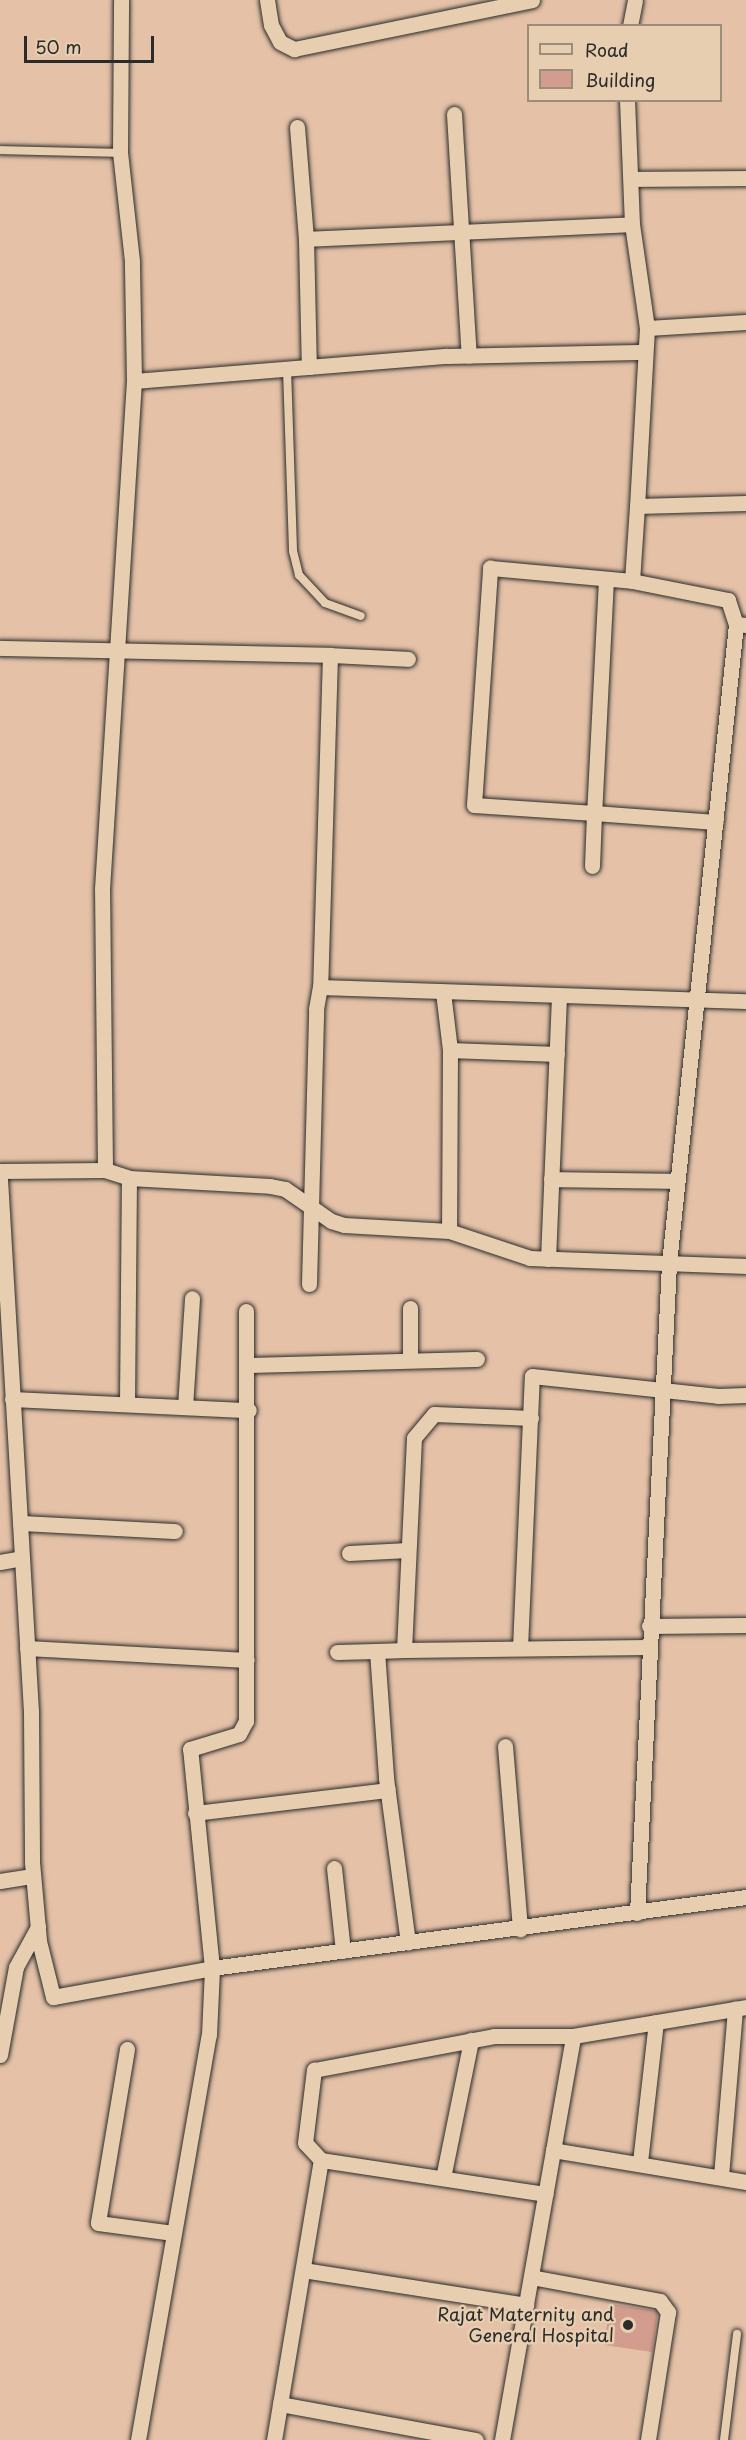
<!DOCTYPE html>
<html>
<head>
<meta charset="utf-8">
<style>
  body { margin:0 }
  #map { position:relative; width:746px; height:2440px; overflow:hidden; background:#e4c1a7; font-family:"Playpen Sans",sans-serif }
  div>[style] { position:absolute }
  .building>* { inset:0; background:#d29d8e }
  .roads { filter:drop-shadow(0 0 2px #2b2b2b) drop-shadow(0 0 2px #2b2b2b) }
  .service>* { height:8px; margin:-4px; padding:0 4px; transform-origin:4px; border-radius:4px; background:#e8ceb0 }
  .minor>* { height:15px; margin:-7.5px; padding:0 7.5px; transform-origin:7.5px; border-radius:7.5px; background:#e8ceb0 }
  .dots>* { width:16px; height:16px; translate:-50% -50%; box-sizing:border-box; border:3px solid #e8ceb0; border-radius:50% }
  span { translate:-50% -50%; white-space:nowrap; text-align:center; line-height:1.15; -webkit-text-stroke:5px #e8ceb0; paint-order:stroke }
  .poi-label { font-size:18px; color:#2b2b2b }
  .right { translate:-100% -50%; text-align:right }
  .legend { position:absolute; left:527px; top:24px; width:195px; height:78px; box-sizing:border-box; background:#e8ceb0; border:2px solid #9c8d7b; margin:0; padding:8px 10px; list-style:none; font-size:18px; color:#2b2b2b }
  .legend li { display:flex; align-items:center; gap:12px; height:30px }
  .legend b { width:30px; border:2px solid #9c8d7b }
  .scale { position:absolute; left:24px; top:36px; width:130px; height:27px; box-sizing:border-box; border:3px solid #2b2b2b; border-top:0; padding-left:8px; font-size:18px; line-height:21px; white-space:nowrap; color:#2b2b2b; -webkit-text-stroke:4px #e8ceb0; paint-order:stroke }
</style>
</head>
<body>
<div id="map">
  <div class="building">
    <div style="clip-path:polygon(610px 2304px,658px 2311px,652px 2352px,604px 2345px)"></div>
  </div>
  <div class="roads">
    <div class="service">
      <div style="left:0;top:150px;width:120px;rotate:1.4deg"></div>
      <div style="left:287px;top:369px;width:182px;rotate:88.1deg"></div>
      <div style="left:293px;top:551px;width:25px;rotate:76deg"></div>
      <div style="left:299px;top:575px;width:38px;rotate:47deg"></div>
      <div style="left:325px;top:603px;width:38px;rotate:20deg"></div>
      <div style="left:724px;top:2440px;width:107px;rotate:-83deg"></div>
    </div>
    <div class="minor">
      <div style="left:267px;top:0;width:25px;rotate:81deg"></div>
      <div style="left:271px;top:25px;width:19px;rotate:62deg"></div>
      <div style="left:280px;top:42px;width:16px;rotate:27deg"></div>
      <div style="left:294px;top:49px;width:243px;rotate:-11.6deg"></div>
      <div style="left:630px;top:26px;width:26px;rotate:-79deg"></div>
      <div style="left:627px;top:100px;width:124px;rotate:87.7deg"></div>
      <div style="left:632px;top:224px;width:105px;rotate:81.8deg"></div>
      <div style="left:647px;top:328px;width:178px;rotate:93.2deg"></div>
      <div style="left:637px;top:506px;width:109px;rotate:-1.6deg"></div>
      <div style="left:454px;top:114px;width:242px;rotate:86.5deg"></div>
      <div style="left:297px;top:127px;width:112px;rotate:85.4deg"></div>
      <div style="left:306px;top:239px;width:128px;rotate:88.7deg"></div>
      <div style="left:631px;top:179px;width:115px;rotate:-0.5deg"></div>
      <div style="left:306px;top:239px;width:326px;rotate:-2.6deg"></div>
      <div style="left:647px;top:328px;width:99px;rotate:-3.5deg"></div>
      <div style="left:134px;top:381px;width:314px;rotate:-4.6deg"></div>
      <div style="left:447px;top:356px;width:198px;rotate:-1.2deg"></div>
      <div style="left:637px;top:506px;width:75px;rotate:93.8deg"></div>
      <div style="left:632px;top:581px;width:98px;rotate:11.2deg"></div>
      <div style="left:728px;top:600px;width:25px;rotate:72deg"></div>
      <div style="left:736px;top:624px;width:10px;rotate:6deg"></div>
      <div style="left:606px;top:579px;width:234px;rotate:92.9deg"></div>
      <div style="left:594px;top:813px;width:122px;rotate:4.2deg"></div>
      <div style="left:0;top:648px;width:330px;rotate:1.2deg"></div>
      <div style="left:330px;top:655px;width:332px;rotate:91.7deg"></div>
      <div style="left:330px;top:655px;width:78px;rotate:2.9deg"></div>
      <div style="left:592px;top:866px;width:53px;rotate:-87.8deg"></div>
      <div style="left:594px;top:813px;width:120px;rotate:-176.2deg"></div>
      <div style="left:474px;top:805px;width:238px;rotate:-86.1deg"></div>
      <div style="left:490px;top:568px;width:143px;rotate:5.2deg"></div>
      <div style="left:443px;top:992px;width:58px;rotate:83.1deg"></div>
      <div style="left:450px;top:1050px;width:181px;rotate:90.3deg"></div>
      <div style="left:450px;top:1050px;width:107px;rotate:2.1deg"></div>
      <div style="left:105px;top:1170px;width:281px;rotate:-90.6deg"></div>
      <div style="left:102px;top:889px;width:509px;rotate:-86.4deg"></div>
      <div style="left:134px;top:381px;width:120px;rotate:-91deg"></div>
      <div style="left:132px;top:261px;width:109px;rotate:-96.3deg"></div>
      <div style="left:120px;top:153px;width:153px;rotate:-89.6deg"></div>
      <div style="left:0;top:1171px;width:105px;rotate:-0.5deg"></div>
      <div style="left:105px;top:1170px;width:25px;rotate:18deg"></div>
      <div style="left:129px;top:1178px;width:141px;rotate:3.2deg"></div>
      <div style="left:270px;top:1186px;width:15px;rotate:11deg"></div>
      <div style="left:285px;top:1189px;width:56px;rotate:34.8deg"></div>
      <div style="left:331px;top:1221px;width:14px;rotate:17deg"></div>
      <div style="left:344px;top:1225px;width:105px;rotate:3.3deg"></div>
      <div style="left:449px;top:1231px;width:85px;rotate:18.4deg"></div>
      <div style="left:530px;top:1258px;width:216px;rotate:2.1deg"></div>
      <div style="left:0;top:1179px;width:533px;rotate:86.67deg"></div>
      <div style="left:31px;top:1711px;width:151px;rotate:89.6deg"></div>
      <div style="left:32px;top:1862px;width:79px;rotate:84.9deg"></div>
      <div style="left:39px;top:1941px;width:58px;rotate:76deg"></div>
      <div style="left:53px;top:1997px;width:162px;rotate:-10.3deg"></div>
      <div style="left:212px;top:1968px;width:539px;rotate:-7.57deg"></div>
      <div style="left:551px;top:1179px;width:126px;rotate:0.9deg"></div>
      <div style="left:548px;top:1259px;width:263px;rotate:-87.6deg"></div>
      <div style="left:309px;top:1284px;width:275px;rotate:-88.5deg"></div>
      <div style="left:316px;top:1009px;width:22px;rotate:-80deg"></div>
      <div style="left:320px;top:987px;width:426px;rotate:1.9deg"></div>
      <div style="left:410px;top:1308px;width:52px;rotate:90deg"></div>
      <div style="left:247px;top:1365px;width:230px;rotate:-1.5deg"></div>
      <div style="left:12px;top:1399px;width:237px;rotate:2.7deg"></div>
      <div style="left:127px;top:1404px;width:226px;rotate:-89.5deg"></div>
      <div style="left:185px;top:1407px;width:109px;rotate:-86.3deg"></div>
      <div style="left:531px;top:1418px;width:97px;rotate:-177.6deg"></div>
      <div style="left:434px;top:1414px;width:31px;rotate:130deg"></div>
      <div style="left:414px;top:1438px;width:212px;rotate:92.7deg"></div>
      <div style="left:404px;top:1650px;width:244px;rotate:-0.7deg"></div>
      <div style="left:20px;top:1523px;width:155px;rotate:3deg"></div>
      <div style="left:349px;top:1553px;width:59px;rotate:-2.9deg"></div>
      <div style="left:0;top:1562px;width:22px;rotate:-10deg"></div>
      <div style="left:649px;top:1626px;width:97px;rotate:-0.6deg"></div>
      <div style="left:27px;top:1648px;width:220px;rotate:3.1deg"></div>
      <div style="left:520px;top:1648px;width:272px;rotate:-87.5deg"></div>
      <div style="left:532px;top:1376px;width:187px;rotate:6.1deg"></div>
      <div style="left:718px;top:1396px;width:28px;rotate:-2deg"></div>
      <div style="left:404px;top:1650px;width:27px;rotate:178deg"></div>
      <div style="left:377px;top:1651px;width:127px;rotate:85.9deg"></div>
      <div style="left:386px;top:1778px;width:166px;rotate:82.4deg"></div>
      <div style="left:337px;top:1652px;width:40px;rotate:-1.4deg"></div>
      <div style="left:505px;top:1746px;width:184px;rotate:85.3deg"></div>
      <div style="left:195px;top:1813px;width:194px;rotate:-6.8deg"></div>
      <div style="left:334px;top:1868px;width:83px;rotate:83.8deg"></div>
      <div style="left:0;top:1881px;width:33px;rotate:-9deg"></div>
      <div style="left:637px;top:1913px;width:651px;rotate:-87.18deg"></div>
      <div style="left:669px;top:1263px;width:643px;rotate:-84.01deg"></div>
      <div style="left:127px;top:2049px;width:176px;rotate:99.5deg"></div>
      <div style="left:98px;top:2223px;width:76px;rotate:7.6deg"></div>
      <div style="left:0;top:2055px;width:89px;rotate:-79.7deg"></div>
      <div style="left:16px;top:1967px;width:46px;rotate:-61.2deg"></div>
      <div style="left:553px;top:2150px;width:196px;rotate:9.4deg"></div>
      <div style="left:321px;top:2160px;width:23px;rotate:-133deg"></div>
      <div style="left:305px;top:2143px;width:74px;rotate:-83deg"></div>
      <div style="left:314px;top:2070px;width:183px;rotate:-10.7deg"></div>
      <div style="left:494px;top:2036px;width:79px"></div>
      <div style="left:573px;top:2036px;width:175px;rotate:-9.5deg"></div>
      <div style="left:640px;top:2162px;width:141px;rotate:-83.5deg"></div>
      <div style="left:721px;top:2176px;width:168px;rotate:-85.2deg"></div>
      <div style="left:443px;top:2178px;width:141px;rotate:-78.5deg"></div>
      <div style="left:303px;top:2270px;width:226px;rotate:8.9deg"></div>
      <div style="left:531px;top:2277px;width:131px;rotate:10.5deg"></div>
      <div style="left:660px;top:2301px;width:14px;rotate:54deg"></div>
      <div style="left:668px;top:2312px;width:130px;rotate:98.9deg"></div>
      <div style="left:280px;top:2404px;width:199px;rotate:10.4deg"></div>
      <div style="left:138px;top:2440px;width:411px;rotate:-80.1deg"></div>
      <div style="left:209px;top:2035px;width:67px;rotate:-87.4deg"></div>
      <div style="left:212px;top:1968px;width:220px;rotate:-95.7deg"></div>
      <div style="left:190px;top:1749px;width:51px;rotate:-17deg"></div>
      <div style="left:239px;top:1734px;width:15px;rotate:-62deg"></div>
      <div style="left:246px;top:1721px;width:410px;rotate:-90deg"></div>
      <div style="left:274px;top:2440px;width:284px;rotate:-80.5deg"></div>
      <div style="left:321px;top:2160px;width:227px;rotate:8.6deg"></div>
      <div style="left:502px;top:2440px;width:410px;rotate:-80deg"></div>
    </div>
  </div>
  <div class="dots">
    <div style="left:628px;top:2325px;background:#2b2b2b"></div>
  </div>
  <div class="poi-label">
    <span class="right" style="left:614px;top:2325px">Rajat Maternity and<br>General Hospital</span>
  </div>
  <ul class="legend">
  <li><b style="height:8px;background:#e8ceb0"></b>Road</li>
  <li><b style="height:16px;background:#d29d8e"></b>Building</li>
  </ul>
  <div class="scale">50 m</div>
</div>
</body>
</html>
